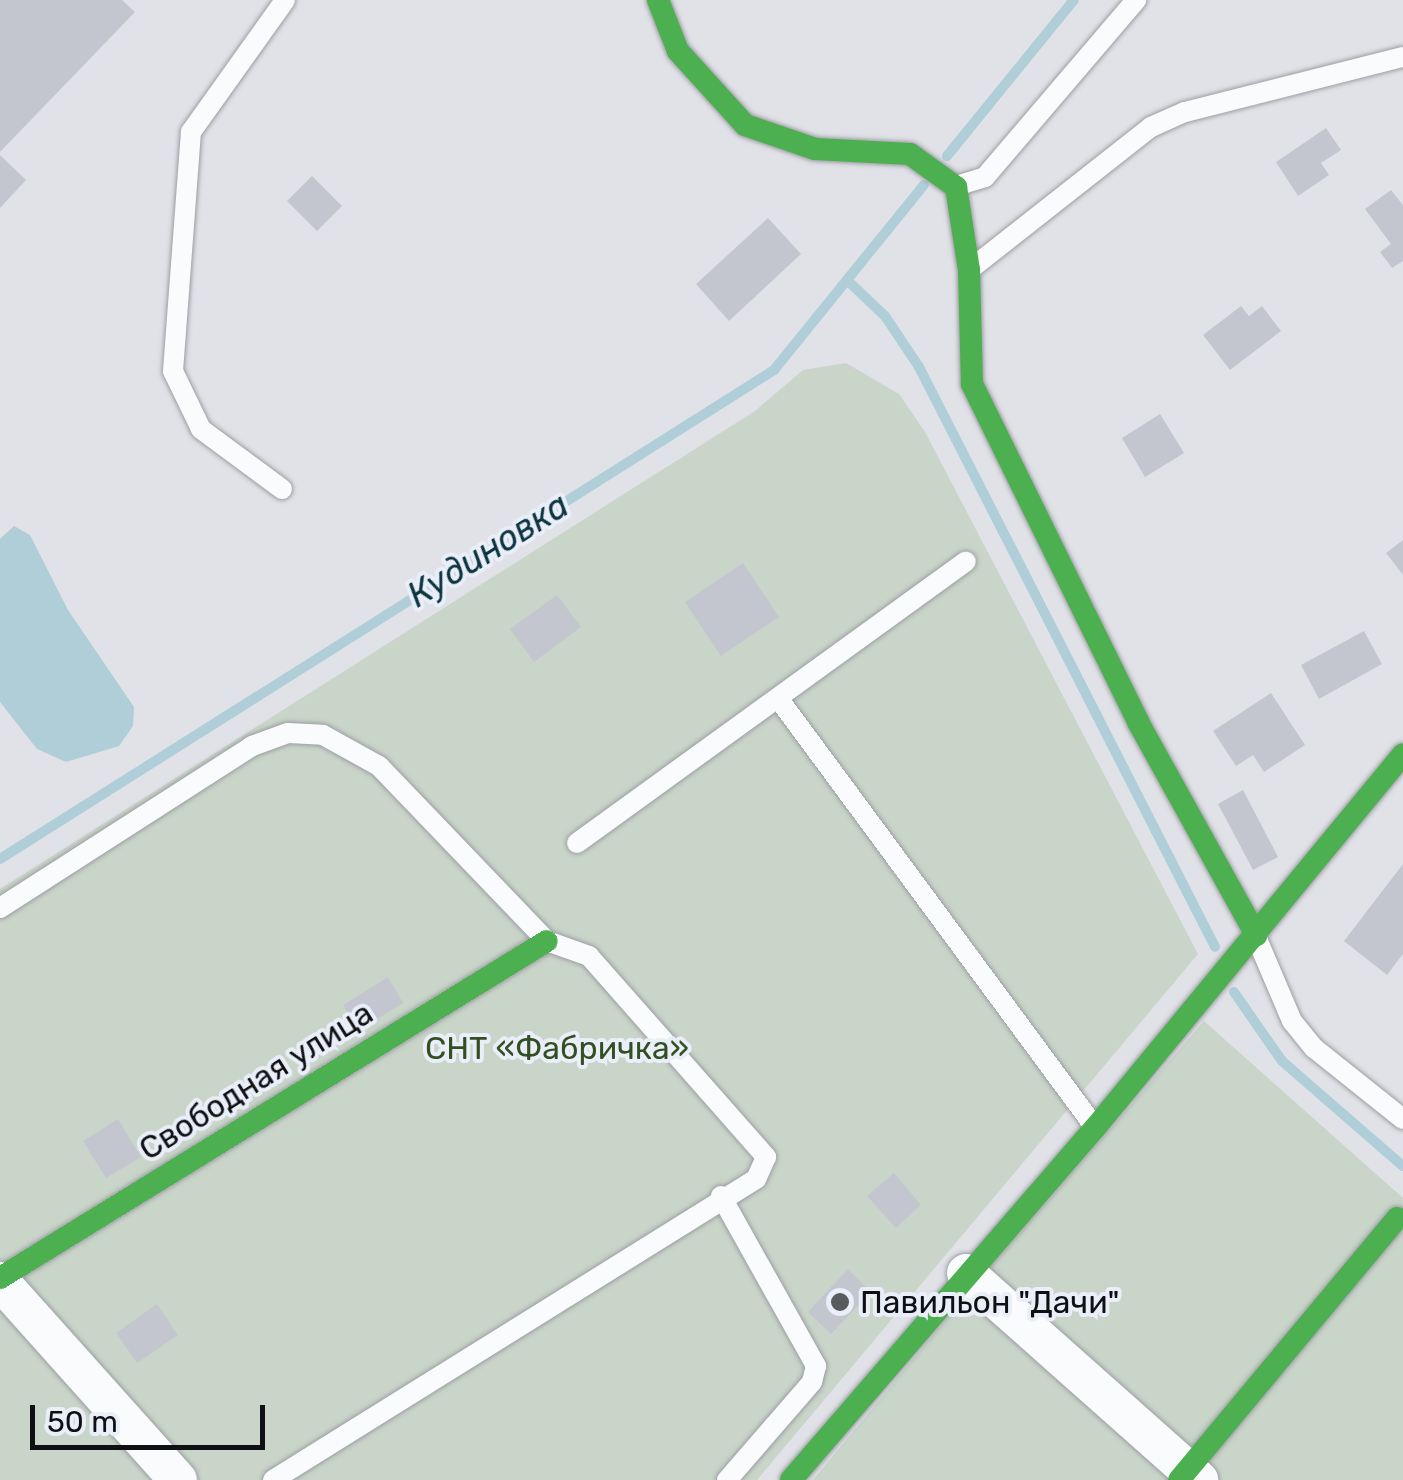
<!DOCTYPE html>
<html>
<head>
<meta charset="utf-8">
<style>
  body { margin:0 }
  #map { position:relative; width:1403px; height:1480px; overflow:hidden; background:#e0e2e8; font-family:Rubik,sans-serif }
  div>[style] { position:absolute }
  .green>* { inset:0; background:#c9d5c9 }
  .water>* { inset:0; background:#afced8 }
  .stream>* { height:10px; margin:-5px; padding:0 5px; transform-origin:5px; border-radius:5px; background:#afced8 }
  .building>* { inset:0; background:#c3c6cf }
  .roads { filter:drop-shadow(0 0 2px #9c9ea2) drop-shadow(0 0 2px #9c9ea2) }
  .lane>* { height:20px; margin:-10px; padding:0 10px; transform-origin:10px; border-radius:10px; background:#fafbfc }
  .street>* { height:38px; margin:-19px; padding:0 19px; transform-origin:19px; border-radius:19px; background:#fafbfc }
  .fast>* { height:22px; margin:-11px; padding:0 11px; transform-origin:11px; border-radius:11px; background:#4caf50 }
  .dots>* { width:28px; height:28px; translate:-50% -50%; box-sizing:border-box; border:5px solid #e9eef8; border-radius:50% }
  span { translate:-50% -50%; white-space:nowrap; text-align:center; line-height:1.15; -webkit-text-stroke:8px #e9eef8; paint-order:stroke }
  .park-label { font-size:32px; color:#324f22 }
  .street-label { font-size:32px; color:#0e1013 }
  .poi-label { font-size:32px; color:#0e1013 }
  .left { translate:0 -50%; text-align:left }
  .water-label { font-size:35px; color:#0c353f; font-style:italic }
  .scale { position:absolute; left:30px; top:1405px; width:235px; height:45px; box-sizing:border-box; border:5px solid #0e1013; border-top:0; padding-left:12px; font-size:30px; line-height:35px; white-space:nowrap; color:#0e1013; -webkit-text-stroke:8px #e9eef8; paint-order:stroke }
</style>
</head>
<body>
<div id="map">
  <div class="green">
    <div style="clip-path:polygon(846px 363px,899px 394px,925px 432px,1198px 954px,757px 1480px,0 1480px,0 889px,755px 411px,803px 370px)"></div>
    <div style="clip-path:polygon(1204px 1021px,1403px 1198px,1403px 1480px,813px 1480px,965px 1297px,1001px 1329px,1014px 1315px,988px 1270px)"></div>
  </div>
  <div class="water">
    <div style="clip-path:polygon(14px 526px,30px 535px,68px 610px,134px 707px,133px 726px,119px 746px,66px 762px,37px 749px,0 702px,0 539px)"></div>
  </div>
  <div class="stream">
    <div style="left:947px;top:156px;width:201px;rotate:-50.9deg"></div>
    <div style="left:847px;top:280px;width:52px;rotate:43.5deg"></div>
    <div style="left:885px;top:316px;width:61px;rotate:56.3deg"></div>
    <div style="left:919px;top:367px;width:651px;rotate:62.96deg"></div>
    <div style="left:0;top:859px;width:916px;rotate:-32.28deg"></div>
    <div style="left:774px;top:370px;width:238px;rotate:-51deg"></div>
    <div style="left:1234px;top:992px;width:84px;rotate:55.2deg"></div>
    <div style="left:1282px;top:1061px;width:160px;rotate:41deg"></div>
  </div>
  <div class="building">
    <div style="clip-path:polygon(0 0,122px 0,135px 12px,0 152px)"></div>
    <div style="clip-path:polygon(1326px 128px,1341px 150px,1321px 163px,1329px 175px,1298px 196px,1276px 162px)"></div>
    <div style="clip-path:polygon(0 155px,26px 180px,0 208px)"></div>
    <div style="clip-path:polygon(312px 176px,342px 206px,317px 231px,287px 201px)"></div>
    <div style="clip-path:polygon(1391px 190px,1403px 205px,1403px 261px,1392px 268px,1380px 252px,1391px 244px,1365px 209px)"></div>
    <div style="clip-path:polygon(768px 218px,801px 254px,729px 321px,696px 284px)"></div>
    <div style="clip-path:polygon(1241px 306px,1249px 316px,1262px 306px,1281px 331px,1230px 370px,1203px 335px)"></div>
    <div style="clip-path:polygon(1160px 414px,1184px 453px,1145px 477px,1122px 438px)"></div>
    <div style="clip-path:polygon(1403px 540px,1403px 575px,1386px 553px)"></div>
    <div style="clip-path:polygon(743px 563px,779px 617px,721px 656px,685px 602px)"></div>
    <div style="clip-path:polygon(557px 595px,581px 627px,534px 662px,510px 629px)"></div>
    <div style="clip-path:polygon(1364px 631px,1382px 664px,1319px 699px,1301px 665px)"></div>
    <div style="clip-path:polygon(1271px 693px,1305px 745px,1264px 772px,1253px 755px,1236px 766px,1213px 731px)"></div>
    <div style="clip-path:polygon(1243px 790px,1278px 857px,1253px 870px,1218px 804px)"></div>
    <div style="clip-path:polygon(1403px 864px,1403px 954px,1387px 975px,1344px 941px)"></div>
    <div style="clip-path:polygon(388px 977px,403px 1003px,358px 1031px,343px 1005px)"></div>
    <div style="clip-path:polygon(118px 1119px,141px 1157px,106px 1178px,83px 1141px)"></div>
    <div style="clip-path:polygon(894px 1173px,921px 1205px,896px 1228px,867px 1196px)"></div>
    <div style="clip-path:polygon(848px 1269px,871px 1292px,831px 1334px,808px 1312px)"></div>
    <div style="clip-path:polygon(157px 1304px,178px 1335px,137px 1363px,116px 1333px)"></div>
  </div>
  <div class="roads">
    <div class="lane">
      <div style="left:956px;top:186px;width:30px;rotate:-17deg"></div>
      <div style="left:985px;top:177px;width:233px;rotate:-49.5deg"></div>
      <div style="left:973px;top:267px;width:226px;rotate:-38.2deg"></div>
      <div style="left:1151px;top:127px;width:37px;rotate:-24deg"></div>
      <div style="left:1185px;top:112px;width:225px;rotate:-14.2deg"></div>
      <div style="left:282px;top:489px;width:101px;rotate:-143.5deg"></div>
      <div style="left:201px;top:429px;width:64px;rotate:-115.8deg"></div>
      <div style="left:173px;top:371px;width:240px;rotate:-85.7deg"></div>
      <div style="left:191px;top:132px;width:162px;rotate:-54.5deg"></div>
      <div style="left:778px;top:698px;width:532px;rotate:53.56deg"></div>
      <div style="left:577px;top:843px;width:480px;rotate:-35.9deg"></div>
      <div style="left:0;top:908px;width:300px;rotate:-32.7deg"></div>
      <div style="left:252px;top:746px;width:38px;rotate:-20deg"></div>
      <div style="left:288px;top:733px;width:35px;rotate:3deg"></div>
      <div style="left:323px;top:735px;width:64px;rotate:29deg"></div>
      <div style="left:379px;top:766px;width:243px;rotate:46.2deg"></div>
      <div style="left:547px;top:941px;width:45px;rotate:19.7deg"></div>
      <div style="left:589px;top:956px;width:268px;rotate:48.6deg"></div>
      <div style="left:766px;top:1157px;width:24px;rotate:114deg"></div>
      <div style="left:756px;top:1179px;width:569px;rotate:148.07deg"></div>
      <div style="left:1257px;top:939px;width:89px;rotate:66.9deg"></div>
      <div style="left:1292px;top:1021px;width:35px;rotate:51deg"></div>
      <div style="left:1314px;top:1048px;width:114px;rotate:38.6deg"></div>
      <div style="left:721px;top:1196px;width:195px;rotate:60.8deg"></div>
      <div style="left:816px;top:1366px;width:16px;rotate:104deg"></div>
      <div style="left:812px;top:1382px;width:130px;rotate:130.9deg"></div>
    </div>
    <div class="street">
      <div style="left:966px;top:1273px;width:312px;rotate:41.6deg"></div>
      <div style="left:0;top:1281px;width:267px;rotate:48.2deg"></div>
    </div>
    <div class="fast">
      <div style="left:658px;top:0;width:55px;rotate:68.6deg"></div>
      <div style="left:678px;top:51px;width:100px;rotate:47.8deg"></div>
      <div style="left:745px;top:125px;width:74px;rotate:18.9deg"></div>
      <div style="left:815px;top:149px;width:95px;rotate:3deg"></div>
      <div style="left:910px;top:154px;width:57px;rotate:35.7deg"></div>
      <div style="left:956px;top:187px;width:84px;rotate:81.1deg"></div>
      <div style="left:969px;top:270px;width:114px;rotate:88.5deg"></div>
      <div style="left:972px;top:384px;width:377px;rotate:63.8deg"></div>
      <div style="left:1138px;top:722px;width:244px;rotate:61deg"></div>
      <div style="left:0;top:1278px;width:642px;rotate:-31.64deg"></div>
      <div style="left:791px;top:1480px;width:465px;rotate:-49.2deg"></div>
      <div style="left:1095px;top:1128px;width:484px;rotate:-50.5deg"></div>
      <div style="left:1179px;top:1480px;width:341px;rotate:-50.2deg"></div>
    </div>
  </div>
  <div class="dots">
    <div style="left:840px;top:1302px;background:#585a5e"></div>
  </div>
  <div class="park-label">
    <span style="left:557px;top:1048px">СНТ «Фабричка»</span>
  </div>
  <div class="street-label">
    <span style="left:256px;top:1081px;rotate:-32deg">Свободная улица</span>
  </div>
  <div class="poi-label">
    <span class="left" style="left:860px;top:1302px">Павильон "Дачи"</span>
  </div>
  <div class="water-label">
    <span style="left:488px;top:550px;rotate:-32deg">Кудиновка</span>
  </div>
  <div class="scale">50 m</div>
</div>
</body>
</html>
